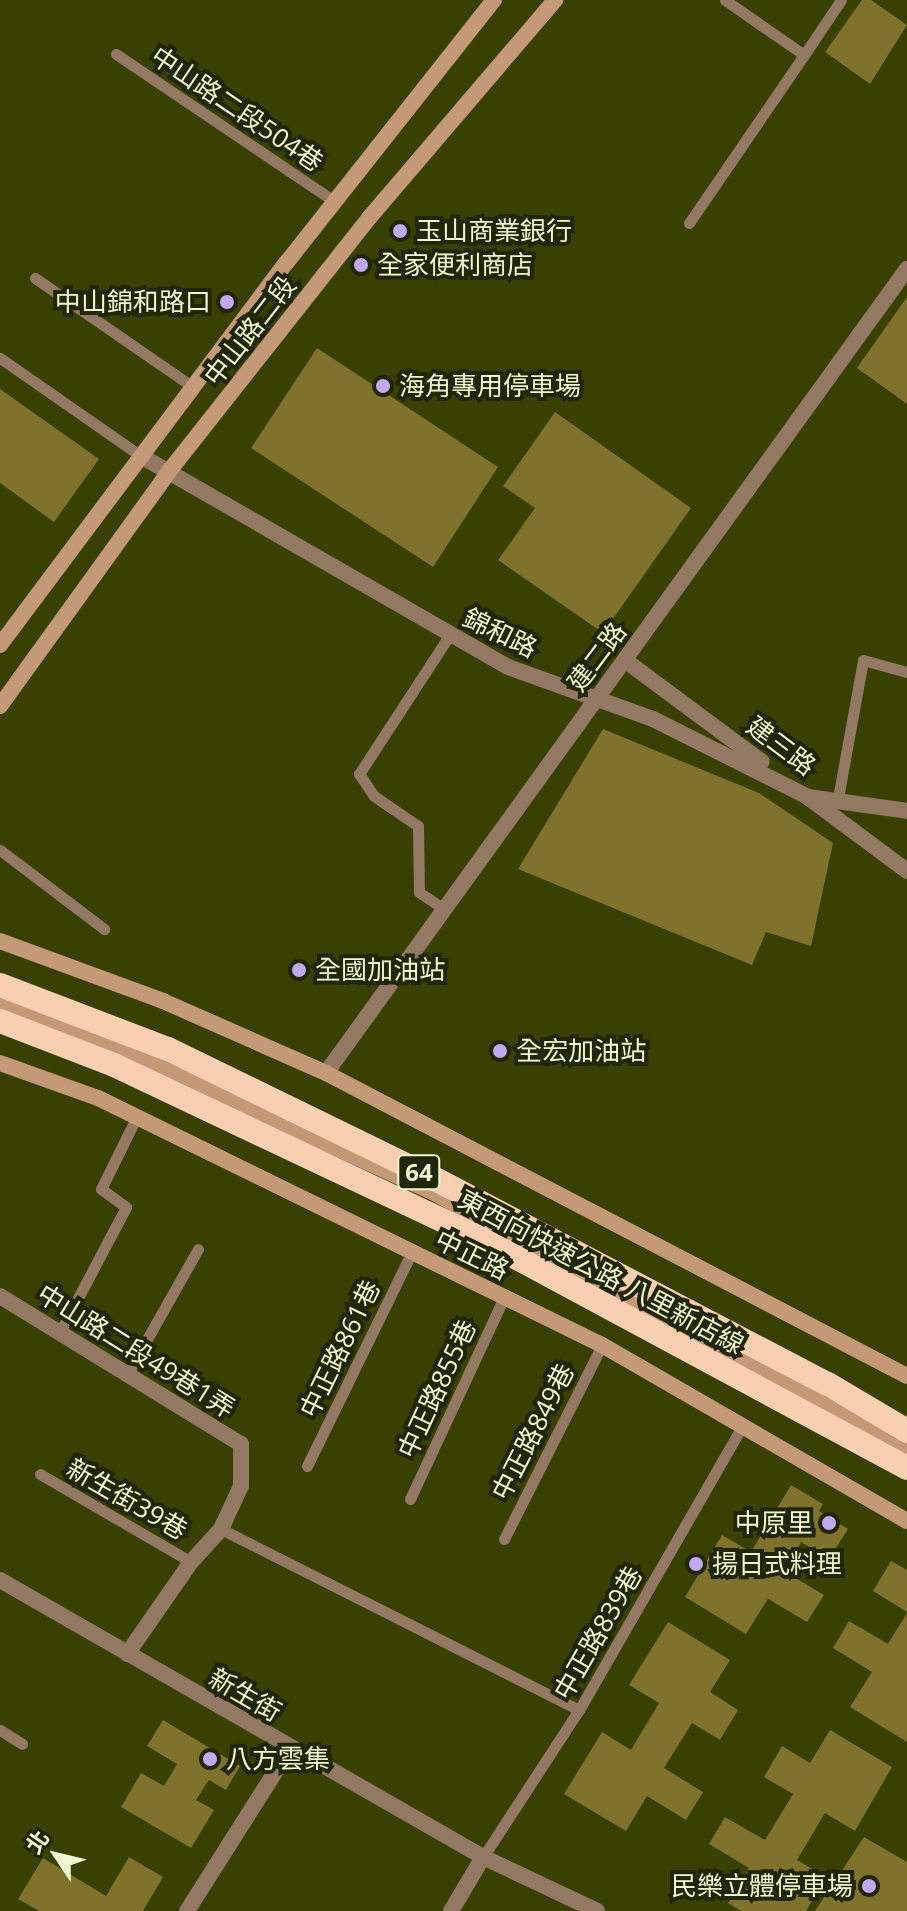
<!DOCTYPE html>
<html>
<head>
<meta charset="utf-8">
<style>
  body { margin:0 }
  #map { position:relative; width:907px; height:1911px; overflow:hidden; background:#384102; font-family:"Open Sans","Noto Sans TC",sans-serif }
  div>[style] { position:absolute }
  .building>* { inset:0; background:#7f722d }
  .lane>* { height:11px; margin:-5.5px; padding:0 5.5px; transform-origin:5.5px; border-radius:5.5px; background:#937863 }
  .street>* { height:16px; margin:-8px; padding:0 8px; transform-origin:8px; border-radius:8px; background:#937863 }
  .secondary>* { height:16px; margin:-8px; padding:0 8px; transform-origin:8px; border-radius:8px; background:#c49978 }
  .highway>* { height:24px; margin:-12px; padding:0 12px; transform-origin:12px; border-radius:12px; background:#f8d0b1 }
  .dots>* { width:22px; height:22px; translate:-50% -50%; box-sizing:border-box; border:4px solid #202606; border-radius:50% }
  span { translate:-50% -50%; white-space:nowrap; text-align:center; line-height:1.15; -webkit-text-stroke:8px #202606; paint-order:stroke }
  .shield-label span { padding:2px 6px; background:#202606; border:2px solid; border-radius:6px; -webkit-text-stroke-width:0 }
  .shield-label { font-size:24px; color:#eff8d2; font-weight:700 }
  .street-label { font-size:26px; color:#eff8d2 }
  .poi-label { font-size:26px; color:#eff8d2 }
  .left { translate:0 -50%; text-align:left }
  .right { translate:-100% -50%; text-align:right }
  .north { position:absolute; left:16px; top:1815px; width:80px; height:80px; -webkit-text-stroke:6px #202606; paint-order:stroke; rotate:305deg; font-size:22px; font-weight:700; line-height:32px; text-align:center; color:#eff8d2 }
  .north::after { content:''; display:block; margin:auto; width:28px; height:36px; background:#eff8d2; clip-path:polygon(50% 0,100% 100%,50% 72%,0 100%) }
</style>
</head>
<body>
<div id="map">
  <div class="building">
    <div style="clip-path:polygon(862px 0,871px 0,907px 25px,870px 84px,825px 52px)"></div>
    <div style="clip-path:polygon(907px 297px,907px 404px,857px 368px)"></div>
    <div style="clip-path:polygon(317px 348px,498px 467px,433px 567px,251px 448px)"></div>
    <div style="clip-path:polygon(0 389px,99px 459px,54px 522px,0 483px)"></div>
    <div style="clip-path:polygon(555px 412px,691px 508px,603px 633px,498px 560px,535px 508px,503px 486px)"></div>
    <div style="clip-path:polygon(603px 729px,759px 793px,833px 843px,811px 946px,766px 932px,752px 965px,518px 869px)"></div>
    <div style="clip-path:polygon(791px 1485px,823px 1504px,819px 1511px,848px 1529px,829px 1559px,801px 1542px,784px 1571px,824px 1595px,807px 1622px,768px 1599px,746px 1634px,685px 1597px,722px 1535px,751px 1552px)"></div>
    <div style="clip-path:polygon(891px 1561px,907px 1570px,907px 1612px,873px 1591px)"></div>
    <div style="clip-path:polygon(907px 1613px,907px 1742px,850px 1707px,872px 1672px,833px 1648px,849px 1621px,888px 1644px)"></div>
    <div style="clip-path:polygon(668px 1622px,730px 1660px,710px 1692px,738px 1710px,720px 1740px,692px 1723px,664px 1768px,703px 1792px,686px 1820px,647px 1796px,626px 1831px,564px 1794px,602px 1732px,631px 1750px,659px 1703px,629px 1685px)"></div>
    <div style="clip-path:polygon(163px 1720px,240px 1766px,226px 1790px,209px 1780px,196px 1800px,214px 1810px,191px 1848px,121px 1807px,141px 1773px,164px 1786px,177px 1764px,147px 1746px)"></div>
    <div style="clip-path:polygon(830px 1730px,892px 1767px,855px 1831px,825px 1813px,797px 1860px,826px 1877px,806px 1911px,741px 1911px,728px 1903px,749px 1868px,709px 1844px,725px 1817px,765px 1840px,793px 1794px,764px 1777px,782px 1746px,810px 1763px)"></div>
    <div style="clip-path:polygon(864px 1837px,907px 1862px,907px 1911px,815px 1911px)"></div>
    <div style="clip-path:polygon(129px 1857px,163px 1877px,143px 1911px,39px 1911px,18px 1899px,43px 1858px,106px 1896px)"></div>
  </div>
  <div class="lane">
    <div style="left:725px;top:0;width:96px;rotate:34.8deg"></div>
    <div style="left:804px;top:55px;width:66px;rotate:-56.1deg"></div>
    <div style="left:116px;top:54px;width:263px;rotate:34deg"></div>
    <div style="left:689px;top:223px;width:204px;rotate:-55.6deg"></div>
    <div style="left:35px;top:278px;width:192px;rotate:34.6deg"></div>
    <div style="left:0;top:358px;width:172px;rotate:34.8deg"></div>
    <div style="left:838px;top:798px;width:140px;rotate:-79.7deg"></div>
    <div style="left:863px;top:660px;width:46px;rotate:15.3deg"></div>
    <div style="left:0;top:850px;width:131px;rotate:37.2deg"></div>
    <div style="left:444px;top:909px;width:30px;rotate:-146deg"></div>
    <div style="left:419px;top:892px;width:66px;rotate:-90.9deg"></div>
    <div style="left:418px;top:826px;width:53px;rotate:-145.7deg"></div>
    <div style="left:374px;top:796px;width:27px;rotate:-124deg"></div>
    <div style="left:359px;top:774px;width:165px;rotate:-56.9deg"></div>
    <div style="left:61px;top:1330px;width:139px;rotate:-62.1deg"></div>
    <div style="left:126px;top:1207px;width:31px;rotate:-144deg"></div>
    <div style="left:101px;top:1189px;width:81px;rotate:-63.7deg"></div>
    <div style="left:129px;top:1371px;width:140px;rotate:-60.5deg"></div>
    <div style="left:307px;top:1466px;width:238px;rotate:-63.9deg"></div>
    <div style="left:40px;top:1474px;width:175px;rotate:30.2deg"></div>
    <div style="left:410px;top:1499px;width:223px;rotate:-65deg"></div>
    <div style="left:221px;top:1529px;width:401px;rotate:26.8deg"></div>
    <div style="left:504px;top:1539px;width:217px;rotate:-63.2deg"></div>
    <div style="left:0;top:1730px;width:26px;rotate:32deg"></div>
    <div style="left:483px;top:1857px;width:176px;rotate:-56.9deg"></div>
    <div style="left:579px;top:1710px;width:327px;rotate:-60.1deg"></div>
  </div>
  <div class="street">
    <div style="left:141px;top:456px;width:423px;rotate:29.9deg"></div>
    <div style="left:508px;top:667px;width:154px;rotate:19.7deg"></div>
    <div style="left:653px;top:719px;width:174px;rotate:26.7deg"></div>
    <div style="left:808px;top:797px;width:100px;rotate:8deg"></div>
    <div style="left:626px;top:661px;width:169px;rotate:36.6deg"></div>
    <div style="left:809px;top:798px;width:122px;rotate:36.7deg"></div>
    <div style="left:326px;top:1073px;width:992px;rotate:-54.15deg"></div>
    <div style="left:0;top:1296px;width:283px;rotate:31.6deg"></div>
    <div style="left:241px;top:1444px;width:42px;rotate:90deg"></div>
    <div style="left:241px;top:1486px;width:47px;rotate:114.9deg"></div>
    <div style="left:221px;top:1529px;width:45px;rotate:132.3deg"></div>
    <div style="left:191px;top:1562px;width:112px;rotate:124.8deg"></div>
    <div style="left:0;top:1580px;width:557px;rotate:29.83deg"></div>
    <div style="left:483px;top:1857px;width:126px;rotate:25.3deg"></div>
    <div style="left:187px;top:1911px;width:192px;rotate:-57.6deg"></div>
    <div style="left:451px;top:1911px;width:63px;rotate:-59.3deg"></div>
  </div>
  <div class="secondary">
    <div style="left:0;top:645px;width:479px;rotate:-53.2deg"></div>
    <div style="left:287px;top:262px;width:334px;rotate:-51.7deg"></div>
    <div style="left:0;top:706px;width:291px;rotate:-54.2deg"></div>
    <div style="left:170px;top:470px;width:321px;rotate:-51.7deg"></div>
    <div style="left:369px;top:218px;width:287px;rotate:-49.5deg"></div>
    <div style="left:0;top:941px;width:174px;rotate:20.2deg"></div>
    <div style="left:163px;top:1001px;width:178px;rotate:23.8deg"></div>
    <div style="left:326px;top:1073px;width:655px;rotate:27.54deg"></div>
    <div style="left:0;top:1002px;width:133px;rotate:21.6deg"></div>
    <div style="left:124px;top:1051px;width:343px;rotate:24.6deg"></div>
    <div style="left:436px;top:1194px;width:536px;rotate:28.53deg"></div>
    <div style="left:0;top:1063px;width:104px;rotate:19.7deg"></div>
    <div style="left:98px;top:1098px;width:561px;rotate:26.11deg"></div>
    <div style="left:602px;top:1345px;width:352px;rotate:30deg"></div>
  </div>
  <div class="highway">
    <div style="left:0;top:985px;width:180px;rotate:20.9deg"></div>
    <div style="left:168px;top:1049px;width:299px;rotate:26deg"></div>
    <div style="left:437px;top:1180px;width:441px;rotate:27.6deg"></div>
    <div style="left:828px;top:1384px;width:92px;rotate:30.7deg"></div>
    <div style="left:0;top:1021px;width:122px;rotate:21.1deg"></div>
    <div style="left:114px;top:1065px;width:405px;rotate:25.3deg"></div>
    <div style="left:480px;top:1238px;width:485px;rotate:28.3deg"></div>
  </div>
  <div class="dots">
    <div style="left:400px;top:231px;background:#c0a8f3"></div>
    <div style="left:361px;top:265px;background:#c0a8f3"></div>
    <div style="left:227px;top:302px;background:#c0a8f3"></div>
    <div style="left:383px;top:386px;background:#c0a8f3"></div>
    <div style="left:299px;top:970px;background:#c0a8f3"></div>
    <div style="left:500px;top:1051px;background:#c0a8f3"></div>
    <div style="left:829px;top:1523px;background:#c0a8f3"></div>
    <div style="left:696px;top:1564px;background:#c0a8f3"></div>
    <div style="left:210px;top:1759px;background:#c0a8f3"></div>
    <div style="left:869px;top:1886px;background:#c0a8f3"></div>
  </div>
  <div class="shield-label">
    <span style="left:419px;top:1172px">64</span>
  </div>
  <div class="street-label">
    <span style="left:237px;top:109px;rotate:34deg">中山路二段504巷</span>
    <span style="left:250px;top:331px;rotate:-52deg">中山路二段</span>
    <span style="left:500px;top:633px;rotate:26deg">錦和路</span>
    <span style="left:597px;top:657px;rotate:-53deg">建二路</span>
    <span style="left:781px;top:746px;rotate:37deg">建三路</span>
    <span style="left:472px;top:1255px;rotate:26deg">中正路</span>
    <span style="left:601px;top:1272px;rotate:28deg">東西向快速公路 八里新店線</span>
    <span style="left:340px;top:1349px;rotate:-64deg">中正路861巷</span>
    <span style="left:136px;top:1351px;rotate:32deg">中山路二段49巷1弄</span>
    <span style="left:437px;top:1389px;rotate:-65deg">中正路855巷</span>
    <span style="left:533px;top:1432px;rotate:-63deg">中正路849巷</span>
    <span style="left:127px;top:1499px;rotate:30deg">新生街39巷</span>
    <span style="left:598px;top:1633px;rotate:-60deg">中正路839巷</span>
    <span style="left:245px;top:1695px;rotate:30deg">新生街</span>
  </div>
  <div class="poi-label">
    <span class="left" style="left:416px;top:231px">玉山商業銀行</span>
    <span class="left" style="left:377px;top:265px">全家便利商店</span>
    <span class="right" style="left:211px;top:302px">中山錦和路口</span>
    <span class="left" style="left:399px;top:386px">海角專用停車場</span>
    <span class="left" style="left:315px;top:970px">全國加油站</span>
    <span class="left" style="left:516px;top:1051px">全宏加油站</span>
    <span class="right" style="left:813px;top:1523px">中原里</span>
    <span class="left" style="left:712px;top:1564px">揚日式料理</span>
    <span class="left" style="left:226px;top:1759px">八方雲集</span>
    <span class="right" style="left:853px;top:1886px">民樂立體停車場</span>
  </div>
  <div class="north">北</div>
</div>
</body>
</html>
